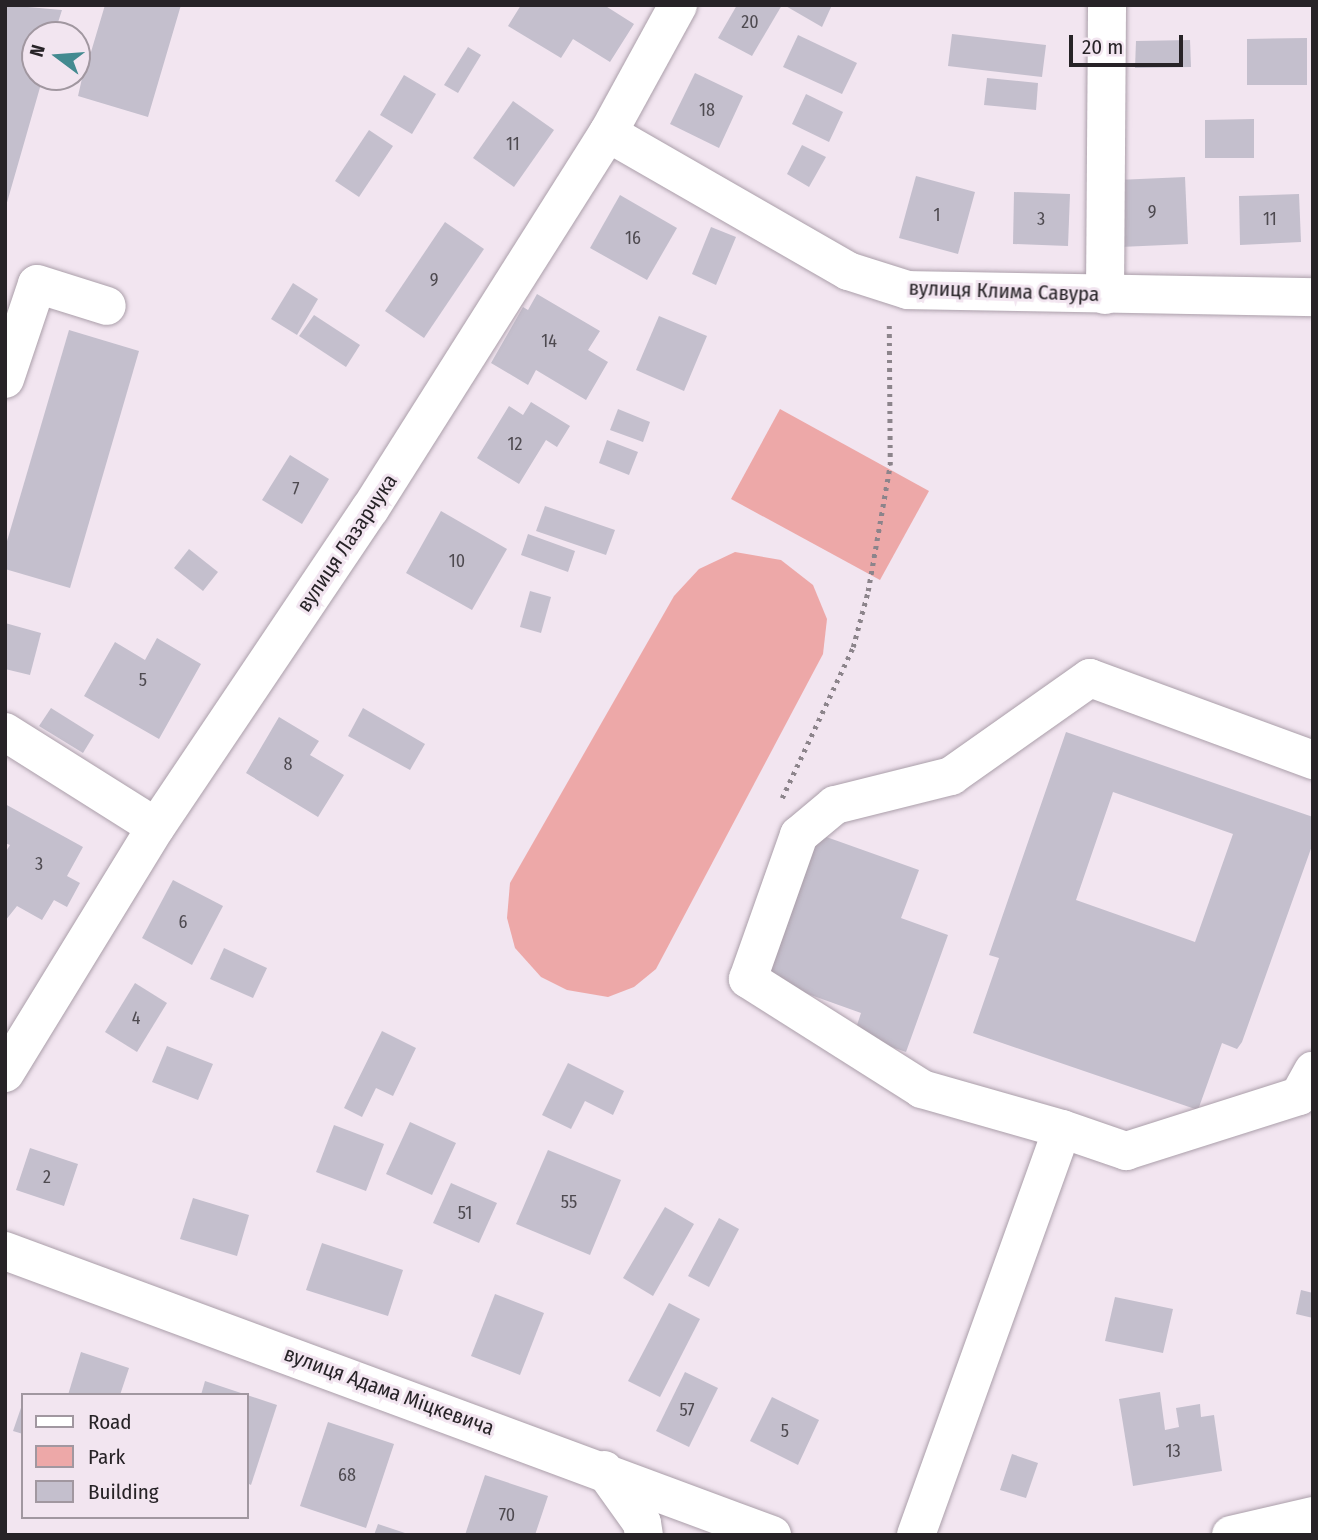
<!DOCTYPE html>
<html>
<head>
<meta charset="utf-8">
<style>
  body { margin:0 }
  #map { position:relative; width:1318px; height:1540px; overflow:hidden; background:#f2e5f0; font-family:"Fira Sans Condensed",sans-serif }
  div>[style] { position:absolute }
  .green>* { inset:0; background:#eda8a8 }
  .building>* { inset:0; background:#c4bfcd }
  .path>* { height:4.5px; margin-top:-2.25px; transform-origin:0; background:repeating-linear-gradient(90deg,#8c848b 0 3.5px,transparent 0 8.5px) }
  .roads { filter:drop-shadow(0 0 2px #ab9faa) drop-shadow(0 0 2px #ab9faa) }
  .minor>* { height:38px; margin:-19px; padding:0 19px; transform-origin:19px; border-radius:19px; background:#fff }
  span { translate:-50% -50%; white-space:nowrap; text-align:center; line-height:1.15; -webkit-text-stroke:6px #f2e5f0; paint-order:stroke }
  .number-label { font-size:18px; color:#4e4a50 }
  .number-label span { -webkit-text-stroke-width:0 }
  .street-label { font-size:21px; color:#272327 }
  .frame { position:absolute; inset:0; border:7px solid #272327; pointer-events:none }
  .legend { position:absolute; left:21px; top:1393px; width:228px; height:126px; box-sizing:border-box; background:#f2e5f0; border:2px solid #a197a0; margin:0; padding:9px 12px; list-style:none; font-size:21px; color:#272327 }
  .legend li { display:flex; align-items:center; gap:14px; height:35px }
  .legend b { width:35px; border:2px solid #a197a0 }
  .north { position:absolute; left:21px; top:21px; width:70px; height:70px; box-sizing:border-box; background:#f2e5f0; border:2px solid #a197a0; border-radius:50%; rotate:286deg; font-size:19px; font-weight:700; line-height:28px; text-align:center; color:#272327 }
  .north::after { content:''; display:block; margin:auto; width:24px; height:32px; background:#438a90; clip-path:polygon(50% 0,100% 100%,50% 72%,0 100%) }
  .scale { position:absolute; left:1069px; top:35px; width:114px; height:32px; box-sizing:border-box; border:4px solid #272327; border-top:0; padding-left:9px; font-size:21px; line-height:24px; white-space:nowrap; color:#272327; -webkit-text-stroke:5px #f2e5f0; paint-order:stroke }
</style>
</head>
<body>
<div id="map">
  <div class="green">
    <div style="clip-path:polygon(780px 409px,929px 491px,880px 580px,731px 499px)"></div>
    <div style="clip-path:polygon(735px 552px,781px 560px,813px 585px,827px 619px,823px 654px,656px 969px,634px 987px,608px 997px,567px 990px,541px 977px,515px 948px,507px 918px,510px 883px,674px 596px,699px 569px)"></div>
  </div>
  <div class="building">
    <div style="clip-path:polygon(5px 5px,62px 10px,54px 35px,35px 35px,35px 77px,43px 77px,6px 206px)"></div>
    <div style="clip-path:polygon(105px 5px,181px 5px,148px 117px,78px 96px,83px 74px,77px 73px,77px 48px,91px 52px)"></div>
    <div style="clip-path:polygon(521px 5px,604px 5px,634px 24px,610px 62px,573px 39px,561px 58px,508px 26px)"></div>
    <div style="clip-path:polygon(737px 5px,782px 5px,752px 56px,718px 38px)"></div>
    <div style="clip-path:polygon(784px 5px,832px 5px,822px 27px)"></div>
    <div style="clip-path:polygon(952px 34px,1046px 45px,1042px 77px,948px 66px)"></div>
    <div style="clip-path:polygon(798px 35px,857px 63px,842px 94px,783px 67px)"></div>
    <div style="clip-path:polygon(1307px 38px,1307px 85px,1247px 85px,1247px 39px)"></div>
    <div style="clip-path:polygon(1190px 40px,1191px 67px,1135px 68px,1136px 41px)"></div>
    <div style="clip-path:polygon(468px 47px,481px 55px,458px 93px,444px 85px)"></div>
    <div style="clip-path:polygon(695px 73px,743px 96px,719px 148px,670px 124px)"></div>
    <div style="clip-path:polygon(404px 75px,436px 94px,412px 134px,380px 115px)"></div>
    <div style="clip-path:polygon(987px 78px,1038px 83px,1036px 110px,984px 105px)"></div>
    <div style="clip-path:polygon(806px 94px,843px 112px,829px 142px,792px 124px)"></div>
    <div style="clip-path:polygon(513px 101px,554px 130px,514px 187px,473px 158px)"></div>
    <div style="clip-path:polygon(1254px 119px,1254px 158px,1205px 158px,1205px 120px)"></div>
    <div style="clip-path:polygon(369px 130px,393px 146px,359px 197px,335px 181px)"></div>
    <div style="clip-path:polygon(802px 145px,826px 157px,809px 187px,787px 174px)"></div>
    <div style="clip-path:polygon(916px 176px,975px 192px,958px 254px,899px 238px)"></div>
    <div style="clip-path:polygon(1185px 177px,1188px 244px,1120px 247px,1117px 180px)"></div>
    <div style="clip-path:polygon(1014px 192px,1070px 194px,1068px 246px,1013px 244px)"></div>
    <div style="clip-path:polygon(1299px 194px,1301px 242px,1240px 245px,1239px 196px)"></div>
    <div style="clip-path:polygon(620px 195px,677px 228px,647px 280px,590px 248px)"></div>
    <div style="clip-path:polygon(445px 222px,484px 249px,424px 338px,385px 311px)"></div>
    <div style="clip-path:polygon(711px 227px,736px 237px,716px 285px,692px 274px)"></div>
    <div style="clip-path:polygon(293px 283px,318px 299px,297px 335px,271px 319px)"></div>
    <div style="clip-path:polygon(537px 294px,600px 331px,588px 350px,608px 362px,586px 400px,536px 370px,528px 385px,491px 363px,523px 307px,528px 310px)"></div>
    <div style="clip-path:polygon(314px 315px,360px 345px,346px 367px,299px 336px)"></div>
    <div style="clip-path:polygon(659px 316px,707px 336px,684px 391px,636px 370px)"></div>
    <div style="clip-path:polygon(69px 330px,139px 351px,70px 588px,5px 569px,5px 548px)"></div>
    <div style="clip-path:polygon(531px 402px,570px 426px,557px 447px,546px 440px,519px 484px,477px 458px,509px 406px,523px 415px)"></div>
    <div style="clip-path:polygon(618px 409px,650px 422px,643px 442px,610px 430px)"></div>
    <div style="clip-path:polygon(607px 440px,638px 452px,629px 475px,599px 463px)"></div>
    <div style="clip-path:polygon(290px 455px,329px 479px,302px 524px,262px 500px)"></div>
    <div style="clip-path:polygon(545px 506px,615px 530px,606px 555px,536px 531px)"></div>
    <div style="clip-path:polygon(441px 511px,507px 549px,472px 610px,406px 573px)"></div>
    <div style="clip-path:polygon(528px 534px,575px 551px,568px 572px,521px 555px)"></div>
    <div style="clip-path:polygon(189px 549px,218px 572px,203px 591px,174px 568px)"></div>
    <div style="clip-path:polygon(530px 591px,551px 597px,541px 633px,520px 627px)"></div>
    <div style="clip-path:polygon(5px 623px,41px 633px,30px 675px,5px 669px)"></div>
    <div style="clip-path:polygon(157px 638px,201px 664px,159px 739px,84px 696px,115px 642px,145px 660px)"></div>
    <div style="clip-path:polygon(51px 708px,94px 735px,83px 753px,39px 726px)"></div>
    <div style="clip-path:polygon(363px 708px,425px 744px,410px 770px,348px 736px)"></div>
    <div style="clip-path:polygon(279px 717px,319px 741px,310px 755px,344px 775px,318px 817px,246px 773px)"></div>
    <div style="clip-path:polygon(evenodd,1066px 732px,1313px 817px,1313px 843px,1242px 1042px,1237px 1049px,1222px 1043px,1198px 1110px,973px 1033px,999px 958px,989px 955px,1066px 732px,1113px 792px,1233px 834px,1195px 942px,1076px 900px,1113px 792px)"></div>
    <div style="clip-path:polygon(5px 804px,83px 847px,67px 876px,80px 883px,67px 907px,54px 900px,42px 920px,17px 906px,5px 921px,5px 853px,10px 845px,5px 843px)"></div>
    <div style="clip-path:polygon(818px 834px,919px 870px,901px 918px,948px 935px,906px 1052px,854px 1034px,861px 1013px,766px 979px)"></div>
    <div style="clip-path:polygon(173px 880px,223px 906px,192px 965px,142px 938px)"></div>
    <div style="clip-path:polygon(224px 948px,267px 968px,253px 998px,210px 979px)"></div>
    <div style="clip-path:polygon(135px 983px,167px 1003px,137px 1052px,105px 1032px)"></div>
    <div style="clip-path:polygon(382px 1031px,416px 1048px,393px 1096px,376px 1088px,362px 1117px,344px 1108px)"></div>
    <div style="clip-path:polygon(167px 1046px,213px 1064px,198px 1100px,152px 1082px)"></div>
    <div style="clip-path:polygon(568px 1063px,624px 1091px,613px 1115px,585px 1101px,571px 1129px,542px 1115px)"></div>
    <div style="clip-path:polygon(410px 1122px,456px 1143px,432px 1195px,386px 1174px)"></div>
    <div style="clip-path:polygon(334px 1125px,384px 1144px,366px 1191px,316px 1172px)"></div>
    <div style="clip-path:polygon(30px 1148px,78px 1164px,64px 1206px,16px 1190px)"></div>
    <div style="clip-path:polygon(548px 1150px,621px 1180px,590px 1255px,516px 1224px)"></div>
    <div style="clip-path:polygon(451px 1183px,497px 1203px,479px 1243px,433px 1223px)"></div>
    <div style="clip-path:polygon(193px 1198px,249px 1215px,237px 1256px,180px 1239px)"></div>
    <div style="clip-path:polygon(665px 1207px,694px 1224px,653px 1296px,623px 1278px)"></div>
    <div style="clip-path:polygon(719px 1218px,739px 1229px,709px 1287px,688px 1276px)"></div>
    <div style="clip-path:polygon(322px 1243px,403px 1270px,388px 1316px,306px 1290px)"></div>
    <div style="clip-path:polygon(1301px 1290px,1313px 1293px,1313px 1318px,1296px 1314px)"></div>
    <div style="clip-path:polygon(495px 1294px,544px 1313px,520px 1375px,471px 1356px)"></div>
    <div style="clip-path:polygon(1115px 1297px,1173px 1309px,1163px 1353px,1105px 1341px)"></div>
    <div style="clip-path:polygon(669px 1303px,700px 1319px,660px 1397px,628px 1381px)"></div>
    <div style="clip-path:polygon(81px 1352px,129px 1368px,120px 1395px,68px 1395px)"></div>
    <div style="clip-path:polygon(685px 1372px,718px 1388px,689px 1447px,656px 1431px)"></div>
    <div style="clip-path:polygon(205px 1381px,244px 1394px,244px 1395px,201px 1395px)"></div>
    <div style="clip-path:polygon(1160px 1392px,1165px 1430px,1179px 1427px,1176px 1408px,1200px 1404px,1201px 1417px,1214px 1415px,1222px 1471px,1133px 1486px,1119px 1399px)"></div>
    <div style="clip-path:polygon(247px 1395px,277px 1405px,251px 1485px,247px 1483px)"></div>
    <div style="clip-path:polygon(772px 1397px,819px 1420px,798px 1465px,750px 1441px)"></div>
    <div style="clip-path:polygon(23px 1402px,23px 1434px,13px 1431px)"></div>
    <div style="clip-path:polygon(328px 1422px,394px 1444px,366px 1528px,300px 1506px)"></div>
    <div style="clip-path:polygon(1012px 1454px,1038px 1463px,1026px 1498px,1000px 1490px)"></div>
    <div style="clip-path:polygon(485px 1475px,548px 1496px,535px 1535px,465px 1535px)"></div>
    <div style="clip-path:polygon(378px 1524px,408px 1534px,407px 1535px,374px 1535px)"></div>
  </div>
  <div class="path">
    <div style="left:782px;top:798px;width:167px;rotate:-64.8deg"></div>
    <div style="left:853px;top:647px;width:58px;rotate:-75deg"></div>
    <div style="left:868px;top:591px;width:128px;rotate:-80.1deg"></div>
    <div style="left:890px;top:465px;width:142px;rotate:-90.4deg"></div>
  </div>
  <div class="roads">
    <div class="minor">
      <div style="left:608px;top:133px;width:277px;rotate:29.9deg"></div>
      <div style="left:848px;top:271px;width:63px;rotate:17.6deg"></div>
      <div style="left:908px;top:290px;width:405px;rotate:1deg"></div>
      <div style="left:1105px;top:295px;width:290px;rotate:-89.6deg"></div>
      <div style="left:5px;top:379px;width:100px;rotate:-71.4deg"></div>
      <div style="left:37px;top:284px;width:73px;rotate:17.4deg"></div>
      <div style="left:5px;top:732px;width:178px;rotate:32.2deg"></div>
      <div style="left:5px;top:1073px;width:289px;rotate:-58.5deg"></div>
      <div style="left:156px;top:827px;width:383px;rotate:-56.1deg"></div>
      <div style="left:370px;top:509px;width:445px;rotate:-57.7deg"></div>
      <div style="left:608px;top:133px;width:146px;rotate:-61.3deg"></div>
      <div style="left:1062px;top:1129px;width:68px;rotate:19deg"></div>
      <div style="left:1126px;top:1151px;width:182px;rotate:-17.6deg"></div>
      <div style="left:1299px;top:1096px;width:29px;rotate:-61deg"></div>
      <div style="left:5px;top:1251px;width:818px;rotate:20.32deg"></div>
      <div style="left:604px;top:1470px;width:65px;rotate:54.4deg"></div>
      <div style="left:642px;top:1523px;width:12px;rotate:81deg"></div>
      <div style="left:916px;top:1535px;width:431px;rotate:-70.2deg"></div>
      <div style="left:1062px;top:1129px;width:146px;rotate:-164.1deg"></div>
      <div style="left:922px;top:1089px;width:206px;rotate:-147.7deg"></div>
      <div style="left:748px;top:979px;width:153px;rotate:-70.5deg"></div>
      <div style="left:799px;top:835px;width:47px;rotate:-39.8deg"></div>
      <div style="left:835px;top:805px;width:120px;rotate:-14deg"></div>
      <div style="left:951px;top:776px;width:170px;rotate:-35.2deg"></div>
      <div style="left:1090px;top:678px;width:238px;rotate:20.2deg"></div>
      <div style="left:1231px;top:1535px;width:84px;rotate:-13deg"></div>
    </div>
  </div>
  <div class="number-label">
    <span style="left:750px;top:22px">20</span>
    <span style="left:707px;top:110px">18</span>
    <span style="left:513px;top:144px">11</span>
    <span style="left:1152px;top:212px">9</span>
    <span style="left:937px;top:215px">1</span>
    <span style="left:1041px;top:219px">3</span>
    <span style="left:1270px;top:219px">11</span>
    <span style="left:633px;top:238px">16</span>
    <span style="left:434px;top:280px">9</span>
    <span style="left:549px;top:341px">14</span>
    <span style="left:515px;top:444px">12</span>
    <span style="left:296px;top:489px">7</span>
    <span style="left:457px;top:561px">10</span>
    <span style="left:143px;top:680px">5</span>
    <span style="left:288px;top:764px">8</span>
    <span style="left:39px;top:864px">3</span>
    <span style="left:183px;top:922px">6</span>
    <span style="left:136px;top:1018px">4</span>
    <span style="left:47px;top:1177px">2</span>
    <span style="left:569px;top:1202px">55</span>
    <span style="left:465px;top:1213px">51</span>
    <span style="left:687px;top:1410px">57</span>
    <span style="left:785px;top:1431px">5</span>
    <span style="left:1173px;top:1451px">13</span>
    <span style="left:347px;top:1475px">68</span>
    <span style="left:507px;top:1515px">70</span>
  </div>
  <div class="street-label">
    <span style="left:1004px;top:291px;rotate:2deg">вулиця Клима Савура</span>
    <span style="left:347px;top:543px;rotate:-56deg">вулиця Лазарчука</span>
    <span style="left:389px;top:1391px;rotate:20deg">вулиця Адама Міцкевича</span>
  </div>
  <div class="frame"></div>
  <ul class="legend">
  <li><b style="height:9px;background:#fff"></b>Road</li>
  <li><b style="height:19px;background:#eda8a8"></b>Park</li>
  <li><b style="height:19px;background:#c4bfcd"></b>Building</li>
  </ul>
  <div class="north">N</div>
  <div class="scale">20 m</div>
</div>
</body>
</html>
